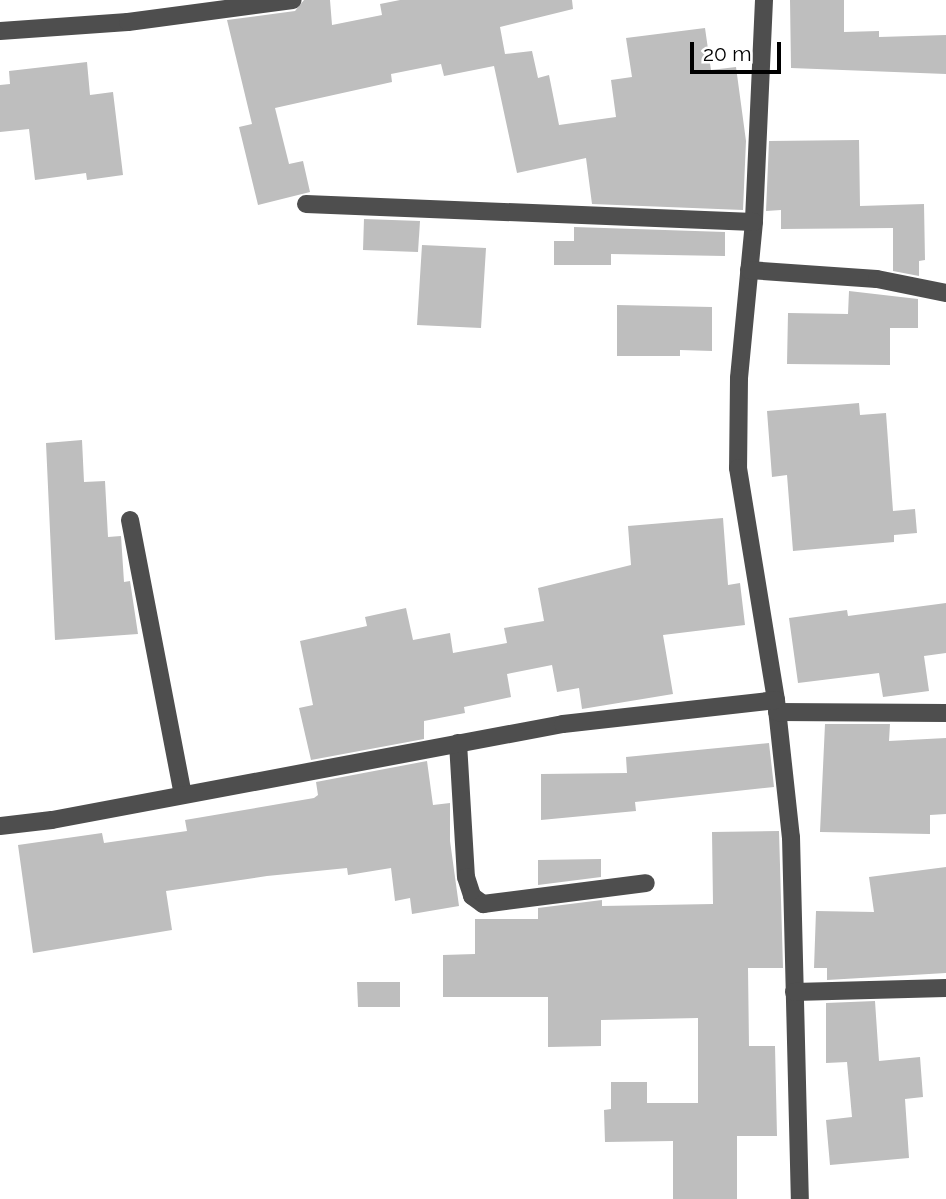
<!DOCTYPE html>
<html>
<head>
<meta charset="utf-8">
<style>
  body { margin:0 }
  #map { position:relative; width:946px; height:1199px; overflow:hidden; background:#fff; font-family:Raleway,sans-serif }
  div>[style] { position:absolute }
  .building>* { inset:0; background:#bebebe }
  .minor>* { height:18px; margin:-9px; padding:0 9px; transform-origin:9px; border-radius:9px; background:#4e4e4e }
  span { translate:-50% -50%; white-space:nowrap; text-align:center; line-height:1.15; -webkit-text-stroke:5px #fff; paint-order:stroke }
  .scale { position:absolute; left:690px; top:42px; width:91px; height:32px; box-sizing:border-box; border:4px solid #000; border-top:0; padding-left:9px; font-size:21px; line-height:24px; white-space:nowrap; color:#000; -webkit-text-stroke:5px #fff; paint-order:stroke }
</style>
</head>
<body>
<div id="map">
  <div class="building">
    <div style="clip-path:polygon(304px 0,330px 0,332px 25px,382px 15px,380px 4px,400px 0,572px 0,573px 9px,500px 27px,505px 54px,532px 51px,538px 78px,549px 75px,559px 125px,616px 117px,611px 80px,632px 77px,626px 38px,705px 28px,711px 70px,736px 67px,746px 141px,743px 210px,592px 204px,586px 158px,517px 173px,494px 66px,444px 76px,441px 64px,391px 74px,392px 82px,275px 108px,289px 164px,303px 161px,310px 192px,258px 205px,239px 127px,252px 124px,227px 20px,295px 11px)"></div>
    <div style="clip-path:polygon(790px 0,844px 0,844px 32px,879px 31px,879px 37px,946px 35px,946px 74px,791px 68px)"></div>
    <div style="clip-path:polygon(87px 62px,90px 95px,113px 92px,123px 175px,87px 180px,86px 173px,35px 180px,29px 129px,0 132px,0 85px,10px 84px,9px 71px)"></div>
    <div style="clip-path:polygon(859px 140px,860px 206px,924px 204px,925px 260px,919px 261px,919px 276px,893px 271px,893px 228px,781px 229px,781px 210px,766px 211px,769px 141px)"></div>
    <div style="clip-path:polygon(364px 219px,420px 221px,418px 252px,363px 250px)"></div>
    <div style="clip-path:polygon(574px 227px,725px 232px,725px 256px,611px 254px,611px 265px,554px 265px,554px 241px,574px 241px)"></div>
    <div style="clip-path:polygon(422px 245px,486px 248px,481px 328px,417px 325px)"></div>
    <div style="clip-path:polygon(849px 291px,918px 299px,918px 328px,890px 328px,890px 365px,787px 364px,788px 313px,848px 314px)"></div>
    <div style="clip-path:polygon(617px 305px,712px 307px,712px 351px,680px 350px,680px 356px,617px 356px)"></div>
    <div style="clip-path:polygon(859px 403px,860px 415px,886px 413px,893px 511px,915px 509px,917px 533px,894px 535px,894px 542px,793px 551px,787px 475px,772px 477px,767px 411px)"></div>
    <div style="clip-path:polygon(82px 440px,84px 482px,105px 481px,108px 537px,121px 536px,124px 582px,130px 581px,138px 634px,55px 640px,46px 443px)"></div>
    <div style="clip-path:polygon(723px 518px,728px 585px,740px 583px,745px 625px,663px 635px,673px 694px,582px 709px,579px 688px,557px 692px,552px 665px,507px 674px,511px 697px,464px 707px,465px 713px,424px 721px,424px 739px,311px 760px,299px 708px,313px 705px,300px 641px,367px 626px,365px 617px,406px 608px,413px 640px,450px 633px,453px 653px,507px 643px,504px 628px,544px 621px,538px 588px,631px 565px,628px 526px)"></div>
    <div style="clip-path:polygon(946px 603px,946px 653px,924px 656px,929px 691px,883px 697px,879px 673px,798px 683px,789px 618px,847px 610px,848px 616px)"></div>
    <div style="clip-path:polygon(825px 724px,890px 724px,889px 741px,946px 738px,946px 814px,930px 815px,930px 834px,820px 832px)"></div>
    <div style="clip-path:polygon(769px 743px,774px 787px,635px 802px,636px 811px,541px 820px,541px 774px,627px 773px,626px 757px)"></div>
    <div style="clip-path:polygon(427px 761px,433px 805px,450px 803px,450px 841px,459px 906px,412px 914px,410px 898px,395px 901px,391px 868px,348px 875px,347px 868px,267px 876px,166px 891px,172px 930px,33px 953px,18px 845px,102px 833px,104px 843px,187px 831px,185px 820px,314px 798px,318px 795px,316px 782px)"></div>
    <div style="clip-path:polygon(779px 831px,783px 968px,748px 968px,749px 1046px,775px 1046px,777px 1136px,737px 1136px,737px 1199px,673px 1199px,673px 1141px,605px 1142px,604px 1110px,611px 1109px,611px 1082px,647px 1082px,647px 1103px,698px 1103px,698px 1018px,601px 1020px,601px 1046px,548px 1047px,548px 997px,443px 997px,443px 955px,475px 954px,475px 919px,538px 919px,538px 908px,602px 900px,602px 906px,713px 904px,712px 832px)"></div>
    <div style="clip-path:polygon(601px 859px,601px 877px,538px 885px,538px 860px)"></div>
    <div style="clip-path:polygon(946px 867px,946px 973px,827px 980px,827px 968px,814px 968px,816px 911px,874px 912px,869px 877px)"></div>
    <div style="clip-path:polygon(357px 982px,400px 982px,400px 1007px,358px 1007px)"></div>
    <div style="clip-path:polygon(875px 1001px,879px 1061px,920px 1057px,923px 1097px,905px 1099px,909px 1158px,830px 1165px,826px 1120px,852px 1117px,847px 1062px,826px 1063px,826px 1003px)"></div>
  </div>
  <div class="minor">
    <div style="left:764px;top:0;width:222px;rotate:92.6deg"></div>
    <div style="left:754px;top:222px;width:157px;rotate:95.5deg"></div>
    <div style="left:739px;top:378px;width:90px;rotate:90.6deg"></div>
    <div style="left:738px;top:468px;width:235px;rotate:80.7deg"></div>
    <div style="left:776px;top:700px;width:138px;rotate:83.8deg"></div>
    <div style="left:791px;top:837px;width:362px;rotate:88.6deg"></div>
    <div style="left:0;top:31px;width:128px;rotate:-4deg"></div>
    <div style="left:128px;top:22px;width:166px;rotate:-7.6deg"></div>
    <div style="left:306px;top:204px;width:448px;rotate:2.3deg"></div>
    <div style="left:749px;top:270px;width:128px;rotate:4deg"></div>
    <div style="left:877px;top:279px;width:70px;rotate:11.5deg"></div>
    <div style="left:130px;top:520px;width:279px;rotate:79.1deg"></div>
    <div style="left:777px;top:712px;width:169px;rotate:0.3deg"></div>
    <div style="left:458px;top:743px;width:134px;rotate:86.6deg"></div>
    <div style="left:466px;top:877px;width:20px;rotate:72deg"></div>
    <div style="left:472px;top:896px;width:14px;rotate:36deg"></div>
    <div style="left:483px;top:904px;width:164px;rotate:-7.3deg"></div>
    <div style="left:0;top:826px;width:52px;rotate:-6.6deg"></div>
    <div style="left:52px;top:820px;width:520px;rotate:-10.64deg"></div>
    <div style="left:563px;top:724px;width:214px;rotate:-6.4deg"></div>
    <div style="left:794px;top:992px;width:152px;rotate:-1.5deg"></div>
  </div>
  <div class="scale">20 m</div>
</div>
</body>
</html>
